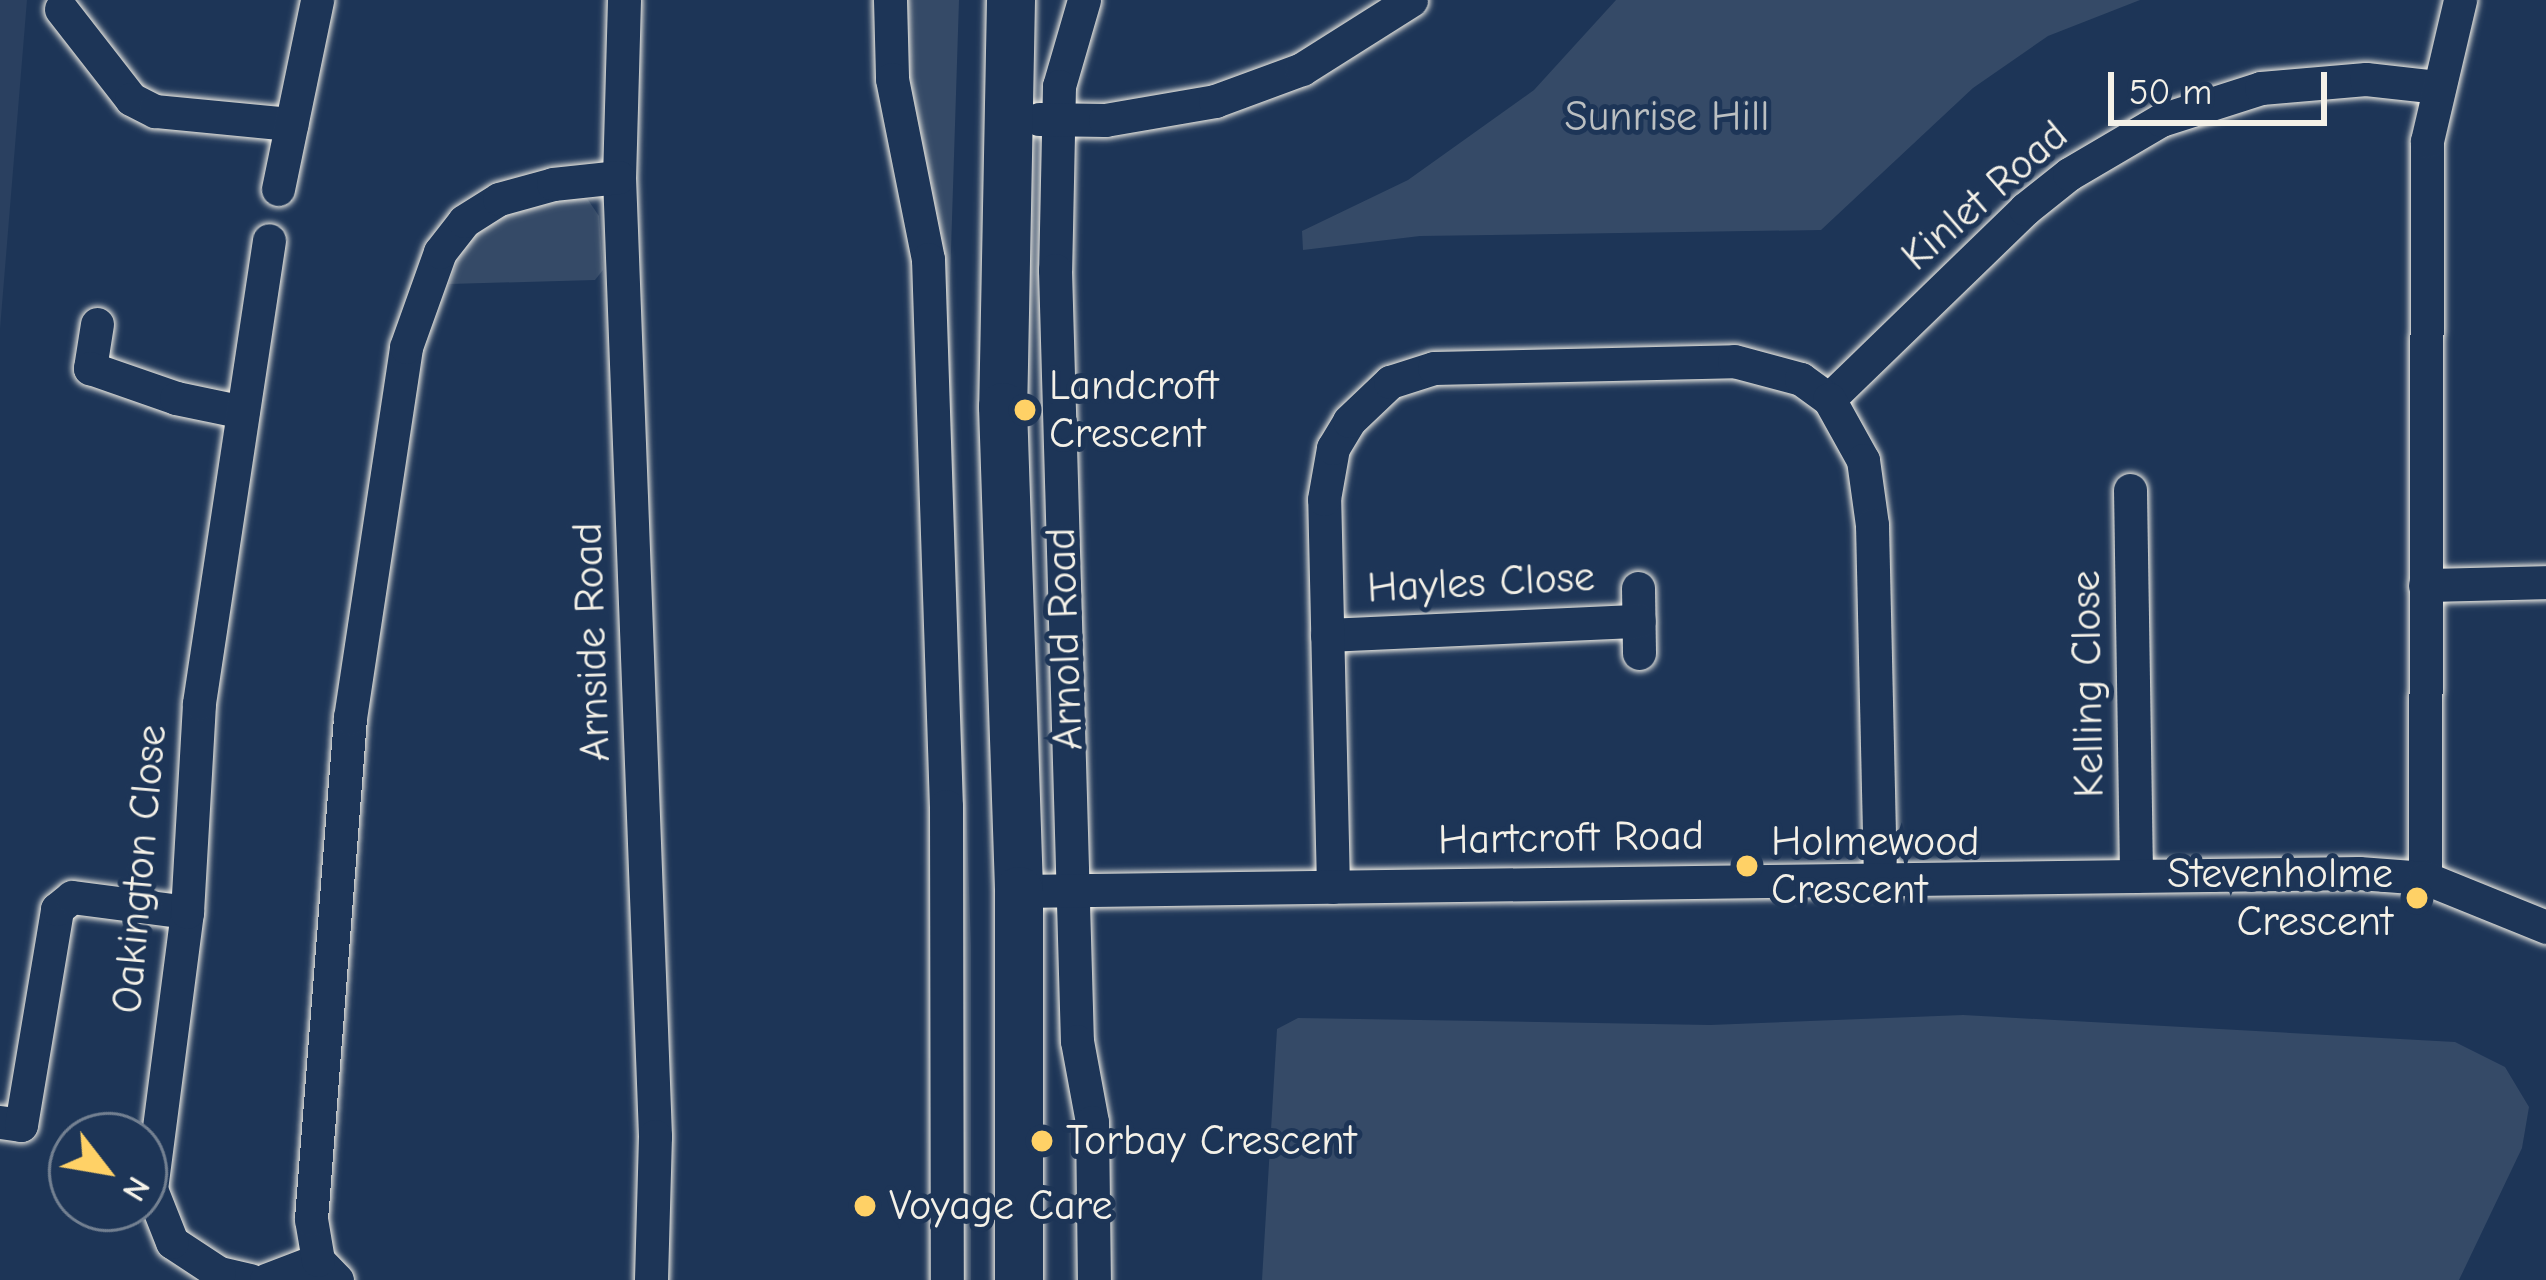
<!DOCTYPE html>
<html>
<head>
<meta charset="utf-8">
<style>
  body { margin:0 }
  #map { position:relative; width:2546px; height:1280px; overflow:hidden; background:#1d3557; font-family:"Comic Neue",sans-serif }
  div>[style] { position:absolute }
  .built>* { inset:0; background:#2a4060 }
  .green>* { inset:0; background:#354a67 }
  .roads { filter:drop-shadow(0 0 3px #f4f1e8) drop-shadow(0 0 3px #f4f1e8) }
  .street>* { height:33px; margin:-16.5px; padding:0 16.5px; transform-origin:16.5px; border-radius:16.5px; background:#1d3557 }
  .secondary>* { height:48px; margin:-24px; padding:0 24px; transform-origin:24px; border-radius:24px; background:#1d3557 }
  .dots>* { width:33px; height:33px; translate:-50% -50%; box-sizing:border-box; border:6px solid #1d3557; border-radius:50% }
  span { translate:-50% -50%; white-space:nowrap; text-align:center; line-height:1.15; -webkit-text-stroke:10px #1d3557; paint-order:stroke }
  .park-label { font-size:42px; color:#bbbfc1 }
  .street-label { font-size:42px; color:#f4f1e8 }
  .poi-label { font-size:42px; color:#f4f1e8 }
  .left { translate:0 -50%; text-align:left }
  .right { translate:-100% -50%; text-align:right }
  .north { position:absolute; left:48px; top:1112px; width:120px; height:120px; box-sizing:border-box; background:#1d3557; border:3px solid #738091; border-radius:50%; rotate:121deg; font-size:33px; font-weight:700; line-height:48px; text-align:center; color:#f4f1e8 }
  .north::after { content:''; display:block; margin:auto; width:42px; height:54px; background:#ffd166; clip-path:polygon(50% 0,100% 100%,50% 72%,0 100%) }
  .scale { position:absolute; left:2108px; top:72px; width:219px; height:54px; box-sizing:border-box; border:6px solid #f4f1e8; border-top:0; padding-left:15px; font-size:36px; line-height:42px; white-space:nowrap; color:#f4f1e8; -webkit-text-stroke:9px #1d3557; paint-order:stroke }
</style>
</head>
<body>
<div id="map">
  <div class="built">
    <div style="clip-path:polygon(0 0,27px 0,0 329px)"></div>
  </div>
  <div class="green">
    <div style="clip-path:polygon(904px 0,959px 0,949px 313px,971px 945px,971px 1280px,955px 1280px)"></div>
    <div style="clip-path:polygon(1616px 0,2140px 0,2048px 36px,1973px 88px,1821px 230px,1420px 236px,1303px 250px,1302px 231px,1408px 180px,1534px 90px)"></div>
    <div style="clip-path:polygon(582px 191px,599px 216px,603px 270px,595px 280px,449px 284px,462px 249px,482px 223px,539px 198px)"></div>
    <div style="clip-path:polygon(1963px 1015px,2455px 1042px,2505px 1067px,2529px 1107px,2522px 1148px,2459px 1280px,1262px 1280px,1277px 1029px,1298px 1018px,1710px 1025px)"></div>
  </div>
  <div class="roads">
    <div class="street">
      <div style="left:624px;top:0;width:177px;rotate:91.6deg"></div>
      <div style="left:619px;top:177px;width:960px;rotate:87.85deg"></div>
      <div style="left:655px;top:1136px;width:144px;rotate:91.6deg"></div>
      <div style="left:890px;top:0;width:79px;rotate:88.5deg"></div>
      <div style="left:892px;top:79px;width:184px;rotate:78.7deg"></div>
      <div style="left:928px;top:259px;width:547px;rotate:88.12deg"></div>
      <div style="left:946px;top:806px;width:474px;rotate:89.9deg"></div>
      <div style="left:1084px;top:0;width:90px;rotate:106.2deg"></div>
      <div style="left:1059px;top:86px;width:184px;rotate:91.2deg"></div>
      <div style="left:1055px;top:270px;width:771px;rotate:88.37deg"></div>
      <div style="left:1077px;top:1041px;width:82px;rotate:79.5deg"></div>
      <div style="left:1092px;top:1122px;width:158px;rotate:89.3deg"></div>
      <div style="left:61px;top:9px;width:114px;rotate:52.1deg"></div>
      <div style="left:131px;top:99px;width:27px;rotate:27deg"></div>
      <div style="left:155px;top:111px;width:137px;rotate:5.5deg"></div>
      <div style="left:1039px;top:119px;width:66px;rotate:0.9deg"></div>
      <div style="left:1105px;top:120px;width:112px;rotate:-9.8deg"></div>
      <div style="left:1215px;top:101px;width:93px;rotate:-20.2deg"></div>
      <div style="left:1302px;top:69px;width:129px;rotate:-32.3deg"></div>
      <div style="left:278px;top:189px;width:193px;rotate:-78.3deg"></div>
      <div style="left:97px;top:324px;width:45px;rotate:99deg"></div>
      <div style="left:90px;top:368px;width:91px;rotate:19.2deg"></div>
      <div style="left:176px;top:398px;width:68px;rotate:11.8deg"></div>
      <div style="left:1829px;top:399px;width:273px;rotate:-44.1deg"></div>
      <div style="left:2025px;top:209px;width:56px;rotate:-38.5deg"></div>
      <div style="left:2069px;top:174px;width:107px;rotate:-30.4deg"></div>
      <div style="left:2161px;top:120px;width:105px;rotate:-17.7deg"></div>
      <div style="left:2261px;top:88px;width:105px;rotate:-4.9deg"></div>
      <div style="left:2366px;top:79px;width:71px;rotate:6.4deg"></div>
      <div style="left:2130px;top:490px;width:386px;rotate:89.1deg"></div>
      <div style="left:2425px;top:585px;width:121px;rotate:-1.4deg"></div>
      <div style="left:1638px;top:588px;width:65px;rotate:89.1deg"></div>
      <div style="left:1327px;top:635px;width:312px;rotate:-2.6deg"></div>
      <div style="left:2425px;top:878px;width:737px;rotate:-89.84deg"></div>
      <div style="left:2427px;top:141px;width:145px;rotate:-76.8deg"></div>
      <div style="left:1333px;top:887px;width:388px;rotate:-91.3deg"></div>
      <div style="left:1324px;top:499px;width:52px;rotate:-80deg"></div>
      <div style="left:1333px;top:448px;width:31px;rotate:-59deg"></div>
      <div style="left:1349px;top:421px;width:57px;rotate:-43.6deg"></div>
      <div style="left:1390px;top:382px;width:46px;rotate:-17.7deg"></div>
      <div style="left:1434px;top:368px;width:300px;rotate:-1.3deg"></div>
      <div style="left:1734px;top:361px;width:69px;rotate:15deg"></div>
      <div style="left:1801px;top:379px;width:34px;rotate:36deg"></div>
      <div style="left:1829px;top:399px;width:70px;rotate:60.9deg"></div>
      <div style="left:1863px;top:460px;width:66px;rotate:82.1deg"></div>
      <div style="left:1872px;top:525px;width:354px;rotate:88.7deg"></div>
      <div style="left:1019px;top:891px;width:1340px;rotate:-0.77deg"></div>
      <div style="left:2359px;top:873px;width:66px;rotate:4.3deg"></div>
      <div style="left:2425px;top:878px;width:131px;rotate:22deg"></div>
      <div style="left:0;top:1122px;width:21px;rotate:8deg"></div>
      <div style="left:21px;top:1125px;width:219px;rotate:-80.5deg"></div>
      <div style="left:57px;top:909px;width:19px;rotate:-39deg"></div>
      <div style="left:72px;top:897px;width:116px;rotate:7.4deg"></div>
      <div style="left:250px;top:1280px;width:32px;rotate:-167deg"></div>
      <div style="left:219px;top:1273px;width:56px;rotate:-146.6deg"></div>
      <div style="left:172px;top:1242px;width:57px;rotate:-111.6deg"></div>
      <div style="left:151px;top:1189px;width:279px;rotate:-82.6deg"></div>
      <div style="left:187px;top:912px;width:209px;rotate:-86.7deg"></div>
      <div style="left:199px;top:703px;width:468px;rotate:-81.4deg"></div>
      <div style="left:266px;top:1280px;width:56px;rotate:-21deg"></div>
      <div style="left:337px;top:1280px;width:28px;rotate:-134deg"></div>
      <div style="left:318px;top:1260px;width:42px;rotate:-99.7deg"></div>
      <div style="left:311px;top:1219px;width:503px;rotate:-85.55deg"></div>
      <div style="left:350px;top:718px;width:375px;rotate:-81.4deg"></div>
      <div style="left:406px;top:347px;width:101px;rotate:-70.3deg"></div>
      <div style="left:440px;top:252px;width:39px;rotate:-52deg"></div>
      <div style="left:464px;top:221px;width:41px;rotate:-32.2deg"></div>
      <div style="left:499px;top:199px;width:56px;rotate:-15.5deg"></div>
      <div style="left:553px;top:184px;width:66px;rotate:-6.1deg"></div>
    </div>
    <div class="secondary">
      <div style="left:1011px;top:0;width:407px;rotate:91.1deg"></div>
      <div style="left:1003px;top:407px;width:484px;rotate:88.1deg"></div>
      <div style="left:1019px;top:891px;width:389px;rotate:90deg"></div>
    </div>
  </div>
  <div class="dots">
    <div style="left:1025px;top:410px;background:#ffd166"></div>
    <div style="left:1747px;top:866px;background:#ffd166"></div>
    <div style="left:2417px;top:898px;background:#ffd166"></div>
    <div style="left:1042px;top:1141px;background:#ffd166"></div>
    <div style="left:865px;top:1206px;background:#ffd166"></div>
  </div>
  <div class="park-label">
    <span style="left:1667px;top:117px">Sunrise Hill</span>
  </div>
  <div class="street-label">
    <span style="left:1985px;top:196px;rotate:-41deg">Kinlet Road</span>
    <span style="left:1481px;top:583px;rotate:-3deg">Hayles Close</span>
    <span style="left:1065px;top:639px;rotate:-92deg">Arnold Road</span>
    <span style="left:592px;top:642px;rotate:-92deg">Arnside Road</span>
    <span style="left:2088px;top:684px;rotate:-91deg">Kelling Close</span>
    <span style="left:1571px;top:838px;rotate:-1deg">Hartcroft Road</span>
    <span style="left:140px;top:869px;rotate:-85deg">Oakington Close</span>
  </div>
  <div class="poi-label">
    <span class="left" style="left:1049px;top:410px">Landcroft<br>Crescent</span>
    <span class="left" style="left:1771px;top:866px">Holmewood<br>Crescent</span>
    <span class="right" style="left:2393px;top:898px">Stevenholme<br>Crescent</span>
    <span class="left" style="left:1066px;top:1141px">Torbay Crescent</span>
    <span class="left" style="left:889px;top:1206px">Voyage Care</span>
  </div>
  <div class="north">N</div>
  <div class="scale">50 m</div>
</div>
</body>
</html>
